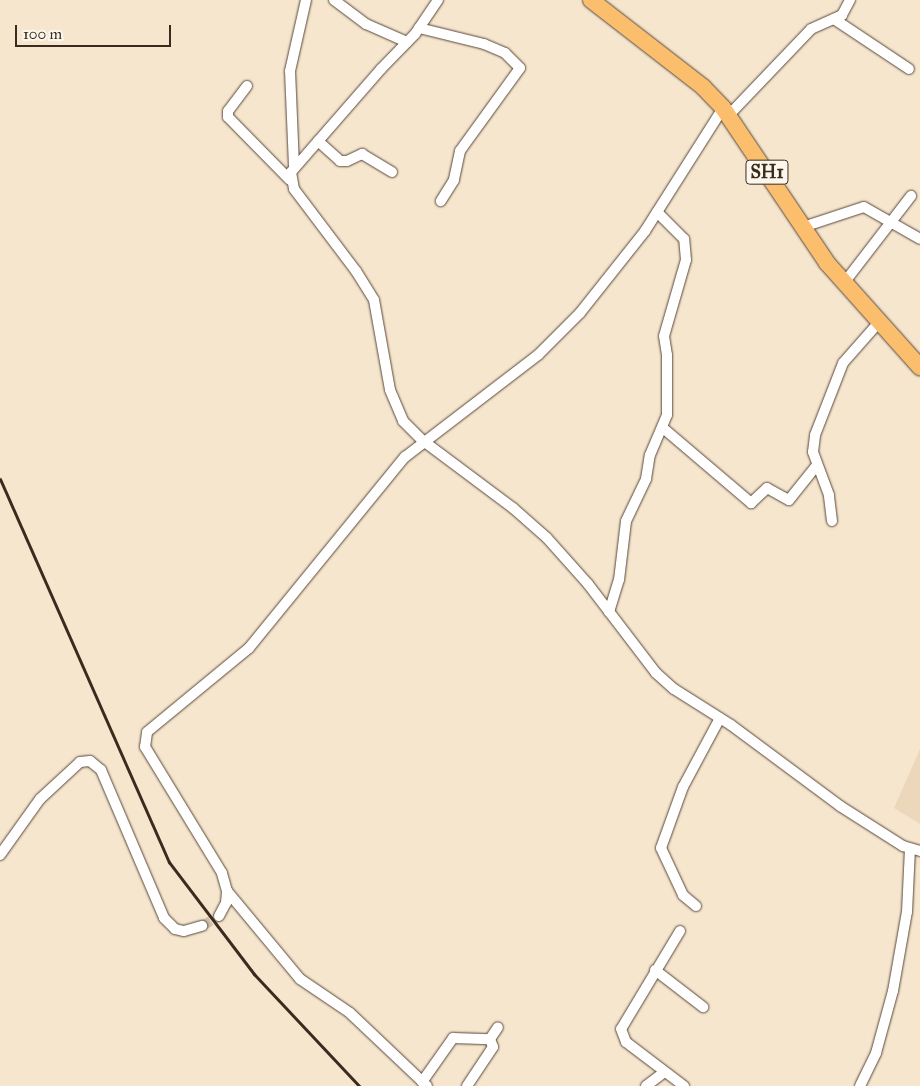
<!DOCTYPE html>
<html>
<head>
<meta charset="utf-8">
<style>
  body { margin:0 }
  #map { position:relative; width:920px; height:1086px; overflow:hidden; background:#f6e6ce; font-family:"IM FELL Great Primer",serif }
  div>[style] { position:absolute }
  .built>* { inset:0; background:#edd7bb }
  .minor-tunnel>* { height:10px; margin-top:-5px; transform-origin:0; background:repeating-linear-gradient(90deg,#d1c0ab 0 10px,transparent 0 15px) }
  .roads { filter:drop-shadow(0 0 1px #574638) drop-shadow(0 0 1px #574638) }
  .minor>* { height:10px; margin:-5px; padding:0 5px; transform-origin:5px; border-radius:5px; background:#fff }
  .primary>* { height:16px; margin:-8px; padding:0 8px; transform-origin:8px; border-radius:8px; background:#fabe6d }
  .rail>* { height:3px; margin:-1.5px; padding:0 1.5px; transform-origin:1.5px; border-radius:1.5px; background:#3b2a1e }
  span { translate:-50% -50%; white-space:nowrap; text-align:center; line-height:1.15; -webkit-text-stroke:4px #fbf7ec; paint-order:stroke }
  .shield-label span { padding:1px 4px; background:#fbf7ec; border:1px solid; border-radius:4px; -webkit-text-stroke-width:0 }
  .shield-label { font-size:18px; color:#3b2a1e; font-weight:700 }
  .scale { position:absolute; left:15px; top:25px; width:156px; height:22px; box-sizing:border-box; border:2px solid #3b2a1e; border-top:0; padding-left:6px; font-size:15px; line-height:18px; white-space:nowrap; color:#3b2a1e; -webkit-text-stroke:4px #fbf7ec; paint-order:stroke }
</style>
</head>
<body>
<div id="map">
  <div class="built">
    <div style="clip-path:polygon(920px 749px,920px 824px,894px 808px)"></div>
  </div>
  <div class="minor-tunnel">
    <div style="left:202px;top:926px;width:20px;rotate:-30deg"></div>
  </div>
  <div class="roads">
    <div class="minor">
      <div style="left:334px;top:0;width:40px;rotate:37deg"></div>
      <div style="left:366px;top:24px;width:45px;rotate:23.7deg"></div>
      <div style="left:438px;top:0;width:41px;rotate:124.1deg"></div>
      <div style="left:415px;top:34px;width:49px;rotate:134.2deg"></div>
      <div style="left:381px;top:69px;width:137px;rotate:131.1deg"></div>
      <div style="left:291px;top:172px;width:17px;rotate:80deg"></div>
      <div style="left:294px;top:189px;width:103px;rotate:52.9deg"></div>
      <div style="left:356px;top:271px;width:34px;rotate:58deg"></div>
      <div style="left:374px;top:300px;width:91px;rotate:79.9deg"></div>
      <div style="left:390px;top:390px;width:34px;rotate:67deg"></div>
      <div style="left:403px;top:421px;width:27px;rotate:45deg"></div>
      <div style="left:422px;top:440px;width:114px;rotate:36.8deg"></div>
      <div style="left:513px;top:508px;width:45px;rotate:41.4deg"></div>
      <div style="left:547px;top:538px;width:62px;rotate:48.3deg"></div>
      <div style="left:588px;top:584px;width:112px;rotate:52.6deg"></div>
      <div style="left:656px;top:673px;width:24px;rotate:42deg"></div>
      <div style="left:674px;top:689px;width:67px;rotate:32.3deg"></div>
      <div style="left:731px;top:725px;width:136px;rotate:36.6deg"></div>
      <div style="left:840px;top:806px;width:75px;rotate:32.4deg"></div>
      <div style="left:903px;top:846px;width:18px;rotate:16deg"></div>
      <div style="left:834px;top:19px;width:90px;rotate:33.7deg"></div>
      <div style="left:419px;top:28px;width:67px;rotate:13.8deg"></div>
      <div style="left:484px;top:44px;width:23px;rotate:23deg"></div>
      <div style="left:505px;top:53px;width:21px;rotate:45deg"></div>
      <div style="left:520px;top:68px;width:102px;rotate:125.9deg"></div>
      <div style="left:460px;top:151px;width:30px;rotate:102deg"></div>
      <div style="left:454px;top:180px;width:25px;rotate:122deg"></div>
      <div style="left:247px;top:86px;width:31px;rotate:127deg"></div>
      <div style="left:228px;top:111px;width:6px;rotate:90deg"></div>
      <div style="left:228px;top:117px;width:88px;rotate:45.5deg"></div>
      <div style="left:728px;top:116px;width:120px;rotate:-46.3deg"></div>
      <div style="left:811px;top:29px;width:34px;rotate:-24deg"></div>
      <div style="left:842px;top:15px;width:17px;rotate:-62deg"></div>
      <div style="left:318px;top:141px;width:30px;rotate:42deg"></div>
      <div style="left:340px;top:161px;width:7px"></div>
      <div style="left:347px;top:161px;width:17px;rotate:-25deg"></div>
      <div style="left:362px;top:154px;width:35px;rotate:31deg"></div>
      <div style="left:294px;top:166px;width:95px;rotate:-92.4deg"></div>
      <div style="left:290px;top:71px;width:73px;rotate:-77.3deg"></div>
      <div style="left:803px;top:227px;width:64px;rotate:-18.2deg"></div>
      <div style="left:864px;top:207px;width:64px;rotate:29.7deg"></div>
      <div style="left:844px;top:283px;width:110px;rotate:-52.4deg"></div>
      <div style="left:663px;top:428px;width:116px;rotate:40.4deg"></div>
      <div style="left:751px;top:503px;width:22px;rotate:-43deg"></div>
      <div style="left:767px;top:488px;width:25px;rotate:29deg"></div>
      <div style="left:789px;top:500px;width:45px;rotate:-51.3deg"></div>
      <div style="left:832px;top:521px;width:26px;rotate:-97deg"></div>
      <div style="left:829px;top:495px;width:46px;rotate:-110.4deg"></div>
      <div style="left:813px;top:452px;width:17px;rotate:-83deg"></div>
      <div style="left:815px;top:435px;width:77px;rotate:-68.7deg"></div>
      <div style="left:843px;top:363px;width:56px;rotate:-48.6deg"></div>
      <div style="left:609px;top:612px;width:34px;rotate:-73deg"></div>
      <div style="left:619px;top:580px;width:59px;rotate:-83.2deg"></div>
      <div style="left:626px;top:521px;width:47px;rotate:-64.5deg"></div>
      <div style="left:646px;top:479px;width:24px;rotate:-81deg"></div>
      <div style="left:650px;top:455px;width:43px;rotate:-67deg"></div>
      <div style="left:667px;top:415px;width:60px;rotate:-90deg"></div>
      <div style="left:667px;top:355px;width:19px;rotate:-99deg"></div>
      <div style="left:664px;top:336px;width:79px;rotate:-73.9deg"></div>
      <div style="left:686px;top:260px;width:21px;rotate:-95deg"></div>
      <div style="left:684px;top:239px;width:38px;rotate:-135deg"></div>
      <div style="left:0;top:855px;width:69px;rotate:-54.5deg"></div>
      <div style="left:40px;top:799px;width:54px;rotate:-42.8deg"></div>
      <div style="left:80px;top:762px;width:10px;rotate:-6deg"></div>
      <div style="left:90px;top:761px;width:14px;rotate:39deg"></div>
      <div style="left:101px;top:770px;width:161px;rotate:66.9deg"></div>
      <div style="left:164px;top:918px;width:16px;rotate:45deg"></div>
      <div style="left:175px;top:929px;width:9px;rotate:13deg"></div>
      <div style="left:184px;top:931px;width:19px;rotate:-16deg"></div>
      <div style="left:227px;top:891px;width:114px;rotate:50.3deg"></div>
      <div style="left:300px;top:979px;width:60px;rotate:34.2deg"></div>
      <div style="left:350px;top:1013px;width:106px;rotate:43.5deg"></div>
      <div style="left:696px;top:906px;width:17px;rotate:-140deg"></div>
      <div style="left:683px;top:895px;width:52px;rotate:-115.1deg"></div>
      <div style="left:661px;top:848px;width:65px;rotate:-70.2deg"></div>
      <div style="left:683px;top:787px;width:78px;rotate:-61.8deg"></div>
      <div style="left:219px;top:916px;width:15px;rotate:-62deg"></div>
      <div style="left:226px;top:903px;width:12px;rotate:-85deg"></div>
      <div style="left:227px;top:891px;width:19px;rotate:-106deg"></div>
      <div style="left:222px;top:873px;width:148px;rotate:-121.4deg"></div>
      <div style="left:145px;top:747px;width:15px;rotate:-82deg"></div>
      <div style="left:147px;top:732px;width:132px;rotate:-39.5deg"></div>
      <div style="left:249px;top:648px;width:247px;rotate:-50.8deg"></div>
      <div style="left:405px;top:457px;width:168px;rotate:-37.5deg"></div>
      <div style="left:538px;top:355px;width:59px;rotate:-45deg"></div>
      <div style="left:580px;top:313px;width:105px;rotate:-51.6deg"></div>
      <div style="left:645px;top:231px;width:146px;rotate:-57.6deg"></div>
      <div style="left:680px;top:931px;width:114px;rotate:121deg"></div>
      <div style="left:621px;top:1029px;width:14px;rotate:69deg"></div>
      <div style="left:626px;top:1042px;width:73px;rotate:37.2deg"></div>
      <div style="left:655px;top:970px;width:61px;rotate:37.6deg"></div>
      <div style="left:422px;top:1082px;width:54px;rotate:-54.8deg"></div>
      <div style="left:453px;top:1038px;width:37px;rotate:2deg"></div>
      <div style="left:467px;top:1086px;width:47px;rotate:-56.3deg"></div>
      <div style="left:493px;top:1047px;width:9px;rotate:-111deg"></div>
      <div style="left:490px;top:1039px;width:14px;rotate:-56deg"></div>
      <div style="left:646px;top:1086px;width:21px;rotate:-37deg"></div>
      <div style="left:860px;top:1086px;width:37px;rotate:-64deg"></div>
      <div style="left:876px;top:1053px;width:64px;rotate:-74.7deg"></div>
      <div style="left:893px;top:991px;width:80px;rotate:-80deg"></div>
      <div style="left:907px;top:912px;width:63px;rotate:-87.3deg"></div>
    </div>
    <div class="primary">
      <div style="left:591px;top:0;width:142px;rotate:37.8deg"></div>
      <div style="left:703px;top:87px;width:29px;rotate:46deg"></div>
      <div style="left:723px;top:108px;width:187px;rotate:56.1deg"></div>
      <div style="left:827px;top:263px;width:140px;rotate:48.2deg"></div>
    </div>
  </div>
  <div class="rail">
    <div style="left:0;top:479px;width:419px;rotate:66.2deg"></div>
    <div style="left:169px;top:862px;width:141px;rotate:52.8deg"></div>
    <div style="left:254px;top:974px;width:154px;rotate:46.8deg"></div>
  </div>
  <div class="shield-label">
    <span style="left:767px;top:172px">SH1</span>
  </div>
  <div class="scale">100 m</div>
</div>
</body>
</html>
